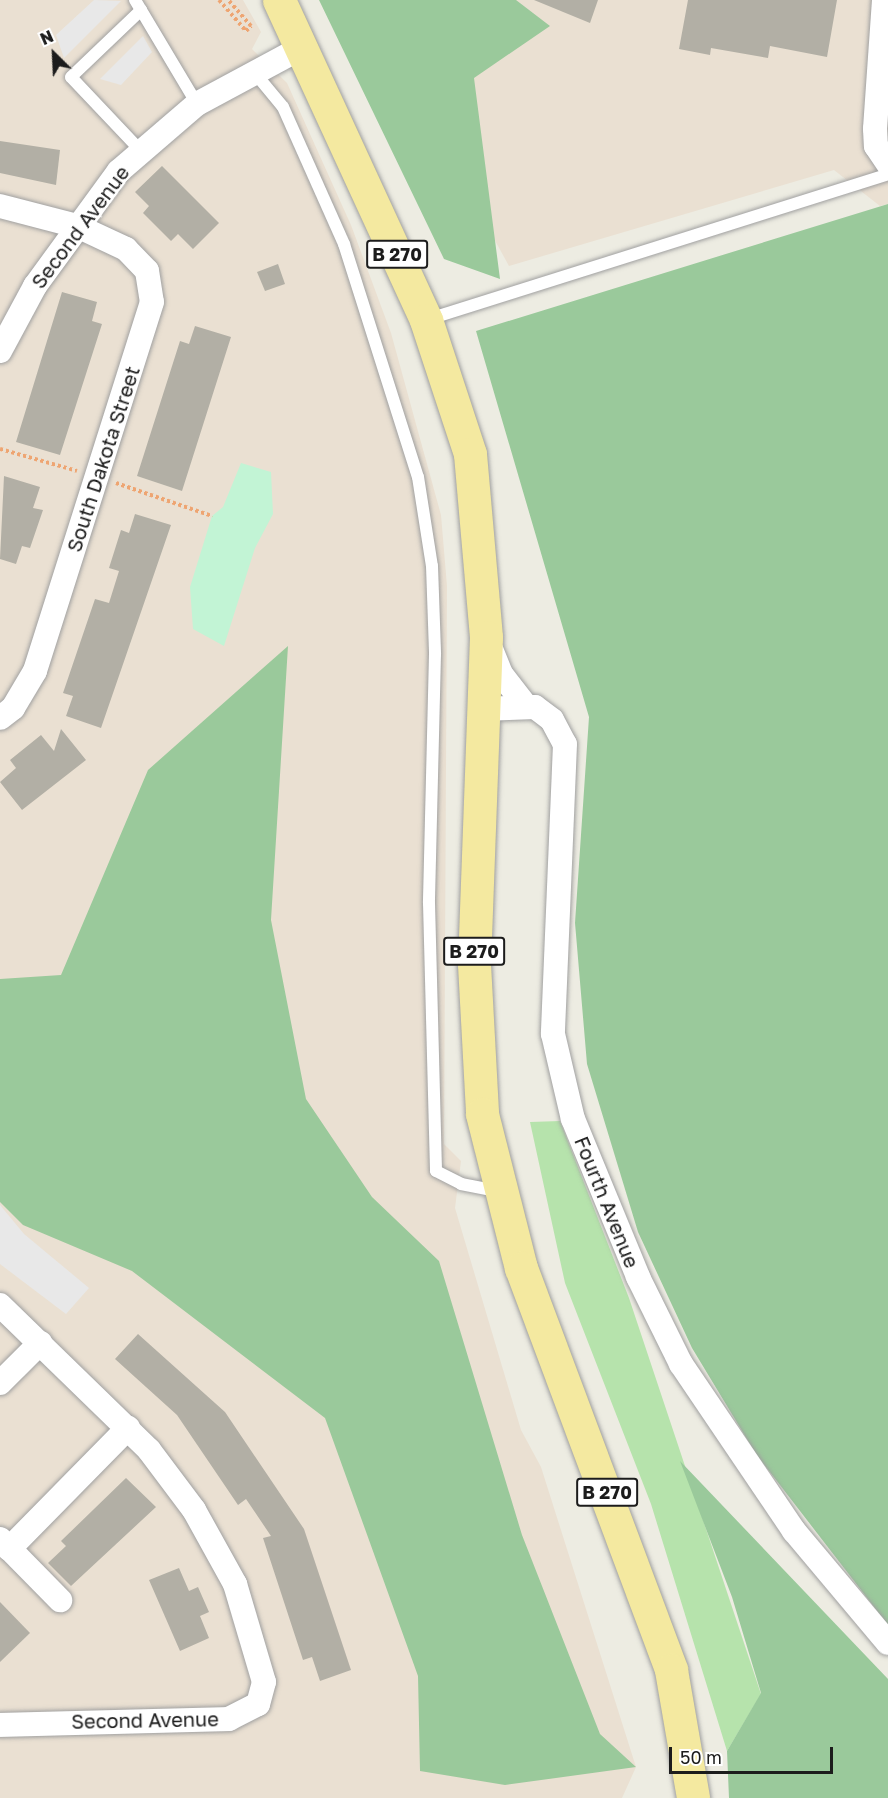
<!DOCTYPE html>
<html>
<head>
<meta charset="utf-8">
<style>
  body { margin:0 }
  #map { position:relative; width:888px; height:1798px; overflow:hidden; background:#edece2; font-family:"Golos Text",sans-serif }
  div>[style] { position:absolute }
  .military>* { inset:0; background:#eae0d2 }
  .grass>* { inset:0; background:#b6e3ac }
  .forest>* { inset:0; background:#9ac99b }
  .park>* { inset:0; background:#c2f4d5 }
  .parking>* { inset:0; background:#e8e8e8 }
  .building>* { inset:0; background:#b2afa5 }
  .path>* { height:4px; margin-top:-2px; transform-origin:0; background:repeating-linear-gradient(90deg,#eea572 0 3px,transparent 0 6px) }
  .roads { filter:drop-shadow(0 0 2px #a0a0a0) drop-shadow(0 0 2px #a0a0a0) }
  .service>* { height:12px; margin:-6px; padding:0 6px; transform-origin:6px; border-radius:6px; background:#fff }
  .minor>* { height:24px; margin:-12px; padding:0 12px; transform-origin:12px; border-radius:12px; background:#fff }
  .primary>* { height:33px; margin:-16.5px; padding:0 16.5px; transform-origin:16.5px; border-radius:16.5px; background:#f4e9a0 }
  span { translate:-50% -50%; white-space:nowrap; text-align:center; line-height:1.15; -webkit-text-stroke:4.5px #fff; paint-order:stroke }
  .shield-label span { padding:2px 4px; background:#fff; border:2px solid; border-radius:4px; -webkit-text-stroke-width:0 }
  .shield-label { font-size:18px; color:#1c1c1c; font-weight:700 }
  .street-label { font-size:20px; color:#1c1c1c }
  .north { position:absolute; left:24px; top:24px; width:60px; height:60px; -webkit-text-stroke:4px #fff; paint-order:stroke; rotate:336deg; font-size:16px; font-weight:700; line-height:24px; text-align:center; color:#1c1c1c }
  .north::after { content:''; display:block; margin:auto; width:21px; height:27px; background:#1c1c1c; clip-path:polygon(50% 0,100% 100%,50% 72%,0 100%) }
  .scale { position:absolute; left:669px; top:1747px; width:164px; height:27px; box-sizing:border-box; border:3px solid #1c1c1c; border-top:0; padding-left:8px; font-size:18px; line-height:21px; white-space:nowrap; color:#1c1c1c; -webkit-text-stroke:4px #fff; paint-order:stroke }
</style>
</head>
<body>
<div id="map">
  <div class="military">
    <div style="clip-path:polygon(0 0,243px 0,261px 32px,252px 49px,287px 83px,351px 225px,391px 333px,441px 515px,447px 586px,444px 1144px,461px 1161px,455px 1208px,521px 1430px,541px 1467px,636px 1767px,622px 1798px,0 1798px)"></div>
    <div style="clip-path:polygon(355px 0,888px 0,888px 204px,880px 206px,834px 170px,509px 266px,380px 31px)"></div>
  </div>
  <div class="grass">
    <div style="clip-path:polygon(560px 1121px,629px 1298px,761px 1694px,727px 1751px,651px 1504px,565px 1283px,530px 1122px)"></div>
  </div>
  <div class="forest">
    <div style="clip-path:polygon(319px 0,516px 0,550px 26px,474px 78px,500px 279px,444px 259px)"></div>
    <div style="clip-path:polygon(888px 204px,888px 1625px,756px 1454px,692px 1348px,638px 1232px,587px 1064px,575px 923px,589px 717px,476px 331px)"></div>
    <div style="clip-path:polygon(288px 646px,271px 920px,306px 1099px,372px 1197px,439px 1261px,522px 1535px,600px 1734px,636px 1767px,505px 1785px,420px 1771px,418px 1676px,325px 1418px,132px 1271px,23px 1225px,0 1202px,0 979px,61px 975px,148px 770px)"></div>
    <div style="clip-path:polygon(680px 1461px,888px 1679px,888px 1798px,729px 1798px,727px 1751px,761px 1693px,732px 1597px)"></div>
  </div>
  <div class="park">
    <div style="clip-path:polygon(241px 463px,271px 472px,273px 514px,255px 548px,224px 646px,193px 629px,190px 587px,212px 516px,223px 507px)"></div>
  </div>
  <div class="parking">
    <div style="clip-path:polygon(94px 0,121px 1px,64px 58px,56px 35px)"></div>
    <div style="clip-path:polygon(143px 36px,152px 52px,121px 85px,100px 79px)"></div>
    <div style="clip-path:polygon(0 1205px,24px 1234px,89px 1288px,66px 1314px,0 1264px)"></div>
  </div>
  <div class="building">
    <div style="clip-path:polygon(534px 0,598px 0,590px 23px)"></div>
    <div style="clip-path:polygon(688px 0,837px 0,827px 57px,770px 46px,768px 58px,711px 48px,710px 55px,679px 49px)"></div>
    <div style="clip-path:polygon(0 141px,60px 150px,56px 185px,0 173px)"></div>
    <div style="clip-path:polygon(162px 166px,219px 223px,193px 249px,178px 234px,171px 241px,143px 213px,149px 206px,135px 192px)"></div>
    <div style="clip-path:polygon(278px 264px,285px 284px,265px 291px,257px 272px)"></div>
    <div style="clip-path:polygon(62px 292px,97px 302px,92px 321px,102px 324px,60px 455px,16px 442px)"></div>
    <div style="clip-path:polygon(195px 326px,231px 337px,182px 491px,137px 476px,180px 341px,189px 344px)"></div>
    <div style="clip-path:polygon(4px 476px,40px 487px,33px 508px,43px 510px,30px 548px,22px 546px,16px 564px,0 559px)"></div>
    <div style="clip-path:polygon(135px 514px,171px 525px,101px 728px,66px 716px,73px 696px,63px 693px,95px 599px,109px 603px,119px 571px,109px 568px,121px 530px,129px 533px)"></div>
    <div style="clip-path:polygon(61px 729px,86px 760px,22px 810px,0 782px,16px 768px,10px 760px,41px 735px,54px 751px)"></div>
    <div style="clip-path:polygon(138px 1334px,225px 1412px,304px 1529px,351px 1670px,320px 1681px,312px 1657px,303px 1660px,263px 1538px,271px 1536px,246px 1499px,238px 1505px,177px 1415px,115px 1359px)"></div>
    <div style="clip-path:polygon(126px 1478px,156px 1507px,71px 1586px,48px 1563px,66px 1546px,61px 1541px)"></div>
    <div style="clip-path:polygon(179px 1568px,189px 1591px,198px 1587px,209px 1612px,200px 1616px,209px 1638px,180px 1651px,149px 1580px)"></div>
    <div style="clip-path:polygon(0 1602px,30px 1633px,0 1662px)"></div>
  </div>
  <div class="path">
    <div style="left:219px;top:0;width:41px;rotate:48.9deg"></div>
    <div style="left:246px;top:31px;width:7px;rotate:-45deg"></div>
    <div style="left:251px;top:26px;width:35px;rotate:-131deg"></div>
    <div style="left:0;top:449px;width:80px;rotate:15.9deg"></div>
    <div style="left:116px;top:483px;width:102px;rotate:19deg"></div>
  </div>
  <div class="roads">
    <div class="service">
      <div style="left:135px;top:0;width:121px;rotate:59.2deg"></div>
      <div style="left:254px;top:72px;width:45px;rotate:50.4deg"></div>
      <div style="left:283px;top:107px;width:150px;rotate:66deg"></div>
      <div style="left:344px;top:244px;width:244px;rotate:72.4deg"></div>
      <div style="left:418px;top:477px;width:90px;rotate:81.1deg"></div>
      <div style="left:432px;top:566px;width:88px;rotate:88deg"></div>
      <div style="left:435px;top:654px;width:249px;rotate:91.4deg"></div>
      <div style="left:429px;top:903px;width:268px;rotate:88.5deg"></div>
      <div style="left:436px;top:1171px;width:28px;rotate:27deg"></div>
      <div style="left:461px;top:1184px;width:38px;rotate:11deg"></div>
      <div style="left:140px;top:150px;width:100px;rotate:-133.4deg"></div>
      <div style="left:71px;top:77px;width:97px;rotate:-43.7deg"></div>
      <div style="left:426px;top:320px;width:485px;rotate:-17.5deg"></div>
    </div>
    <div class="minor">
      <div style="left:884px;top:0;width:129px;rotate:94deg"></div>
      <div style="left:875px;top:129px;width:17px;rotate:87deg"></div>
      <div style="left:876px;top:146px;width:22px;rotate:56deg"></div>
      <div style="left:0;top:206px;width:80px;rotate:14.6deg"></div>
      <div style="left:77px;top:226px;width:54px;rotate:25.1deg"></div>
      <div style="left:126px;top:249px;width:30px;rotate:46deg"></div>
      <div style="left:147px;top:271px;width:31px;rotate:81deg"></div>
      <div style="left:152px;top:302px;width:387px;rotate:107.6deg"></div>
      <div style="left:35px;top:671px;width:43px;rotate:120.7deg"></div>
      <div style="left:13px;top:708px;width:16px;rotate:142deg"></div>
      <div style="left:0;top:351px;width:74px;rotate:-61.7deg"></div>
      <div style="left:35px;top:286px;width:142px;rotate:-53.9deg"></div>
      <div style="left:119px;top:171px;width:103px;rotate:-40.7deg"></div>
      <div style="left:197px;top:104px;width:120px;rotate:-28.3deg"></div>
      <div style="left:489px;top:644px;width:32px;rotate:68deg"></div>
      <div style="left:501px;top:674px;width:41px;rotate:52deg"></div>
      <div style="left:482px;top:709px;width:53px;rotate:-2.2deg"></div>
      <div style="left:535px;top:707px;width:21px;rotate:37deg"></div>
      <div style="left:552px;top:720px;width:27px;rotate:62deg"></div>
      <div style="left:565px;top:744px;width:290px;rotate:92.4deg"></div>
      <div style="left:553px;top:1034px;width:87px;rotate:76.8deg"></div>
      <div style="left:573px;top:1119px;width:171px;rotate:67.6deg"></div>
      <div style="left:638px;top:1277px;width:97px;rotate:63.7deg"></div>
      <div style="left:681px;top:1364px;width:202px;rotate:55.9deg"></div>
      <div style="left:794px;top:1531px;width:146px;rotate:50deg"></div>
      <div style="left:0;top:1305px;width:208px;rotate:44.2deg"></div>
      <div style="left:149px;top:1450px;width:75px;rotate:53.1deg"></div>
      <div style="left:194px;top:1510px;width:85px;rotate:61deg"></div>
      <div style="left:235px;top:1584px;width:102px;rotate:73.5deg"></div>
      <div style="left:264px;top:1682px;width:23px;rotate:105deg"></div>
      <div style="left:258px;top:1704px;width:33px;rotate:153deg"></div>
      <div style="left:229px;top:1719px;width:229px;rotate:178.5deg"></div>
      <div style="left:0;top:1383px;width:57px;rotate:-45deg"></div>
      <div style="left:0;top:1539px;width:86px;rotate:45.5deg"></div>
      <div style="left:9px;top:1549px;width:170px;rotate:-45.5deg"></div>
    </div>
    <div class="primary">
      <div style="left:279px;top:0;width:352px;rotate:65.3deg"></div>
      <div style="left:426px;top:320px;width:141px;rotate:71.8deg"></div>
      <div style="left:470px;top:454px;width:184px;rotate:85deg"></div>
      <div style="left:486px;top:637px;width:327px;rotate:92.1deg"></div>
      <div style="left:474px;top:964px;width:150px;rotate:86.9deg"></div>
      <div style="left:482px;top:1114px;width:159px;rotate:75.8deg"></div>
      <div style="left:521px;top:1268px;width:429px;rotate:69.5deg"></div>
      <div style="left:671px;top:1670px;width:130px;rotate:80.2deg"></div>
    </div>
  </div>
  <div class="shield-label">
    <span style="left:397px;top:254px">B 270</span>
    <span style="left:474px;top:951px">B 270</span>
    <span style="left:607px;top:1492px">B 270</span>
  </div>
  <div class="street-label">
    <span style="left:80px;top:227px;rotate:-53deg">Second Avenue</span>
    <span style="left:103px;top:459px;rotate:-72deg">South Dakota Street</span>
    <span style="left:607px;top:1202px;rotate:68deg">Fourth Avenue</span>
    <span style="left:145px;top:1720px;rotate:-1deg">Second Avenue</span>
  </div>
  <div class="north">N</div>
  <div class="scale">50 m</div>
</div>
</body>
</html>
